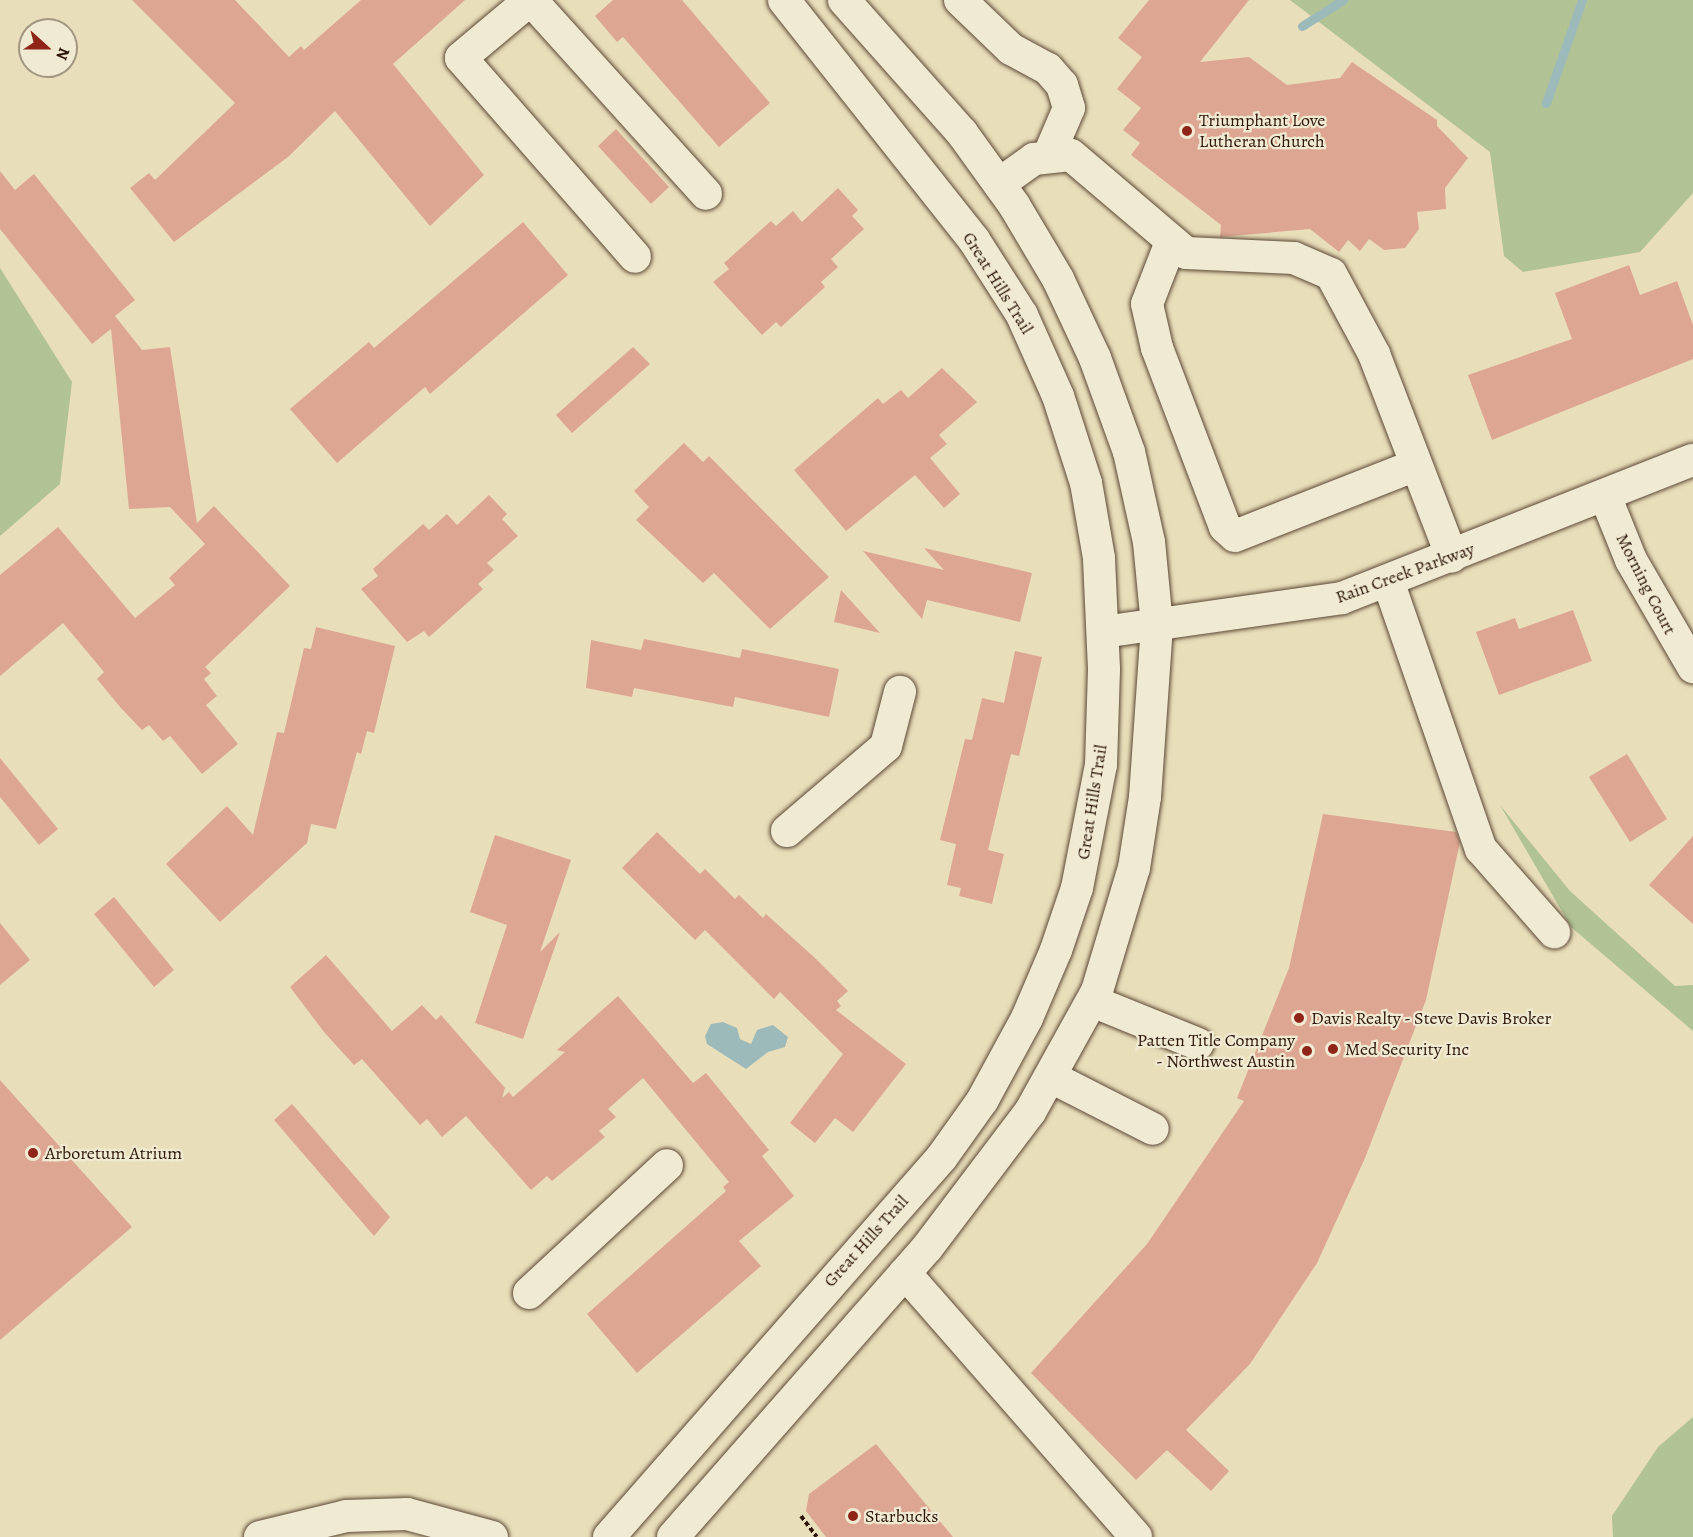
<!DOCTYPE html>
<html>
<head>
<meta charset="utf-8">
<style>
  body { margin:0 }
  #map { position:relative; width:1693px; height:1537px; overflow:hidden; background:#e9deba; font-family:Alegreya,serif }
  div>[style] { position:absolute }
  .green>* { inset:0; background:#b1c294 }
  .water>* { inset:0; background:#9cbaba }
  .stream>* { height:9px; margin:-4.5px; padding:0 4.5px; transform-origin:4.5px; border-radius:4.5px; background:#9cbaba }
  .building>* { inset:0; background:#dda693 }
  .path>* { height:4px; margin-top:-2px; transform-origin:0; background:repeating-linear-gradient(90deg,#2c160a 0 4.5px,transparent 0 7.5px) }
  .roads { filter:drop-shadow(0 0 2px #5b4836) drop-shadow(0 0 2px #5b4836) }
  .minor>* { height:32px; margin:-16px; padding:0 16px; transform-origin:16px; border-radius:16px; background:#f1ead2 }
  .dots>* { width:16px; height:16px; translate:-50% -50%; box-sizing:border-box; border:3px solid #f1ead2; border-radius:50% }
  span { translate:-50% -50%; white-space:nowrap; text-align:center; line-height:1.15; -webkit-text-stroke:4.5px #f1ead2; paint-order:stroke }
  .poi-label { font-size:18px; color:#2c160a }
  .left { translate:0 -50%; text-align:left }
  .right { translate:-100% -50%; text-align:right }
  .street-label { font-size:18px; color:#2c160a }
  .north { position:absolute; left:18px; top:18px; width:60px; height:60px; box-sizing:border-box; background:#f1ead2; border:2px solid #a29582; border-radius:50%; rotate:111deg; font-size:16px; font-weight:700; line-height:24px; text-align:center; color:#2c160a }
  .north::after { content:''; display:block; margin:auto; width:21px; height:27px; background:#8f2418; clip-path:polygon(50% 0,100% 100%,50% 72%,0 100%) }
</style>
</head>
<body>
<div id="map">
  <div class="green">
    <div style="clip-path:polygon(1290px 0,1693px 0,1693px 193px,1640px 252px,1523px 272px,1504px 256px,1490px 152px)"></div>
    <div style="clip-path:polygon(0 268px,72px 382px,60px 484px,0 536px)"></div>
    <div style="clip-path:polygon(1500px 805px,1570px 891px,1675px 986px,1693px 985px,1693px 1031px,1571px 927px)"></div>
    <div style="clip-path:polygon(1693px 1417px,1693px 1537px,1613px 1537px,1612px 1516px,1658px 1447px)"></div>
  </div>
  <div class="water">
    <div style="clip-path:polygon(723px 1022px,737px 1028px,740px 1039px,751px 1044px,757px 1030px,773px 1025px,788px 1037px,785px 1047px,768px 1052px,746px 1069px,707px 1044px,705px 1036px,711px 1024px)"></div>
  </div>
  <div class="stream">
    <div style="left:1302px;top:26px;width:49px;rotate:-32.4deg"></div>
    <div style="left:1546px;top:103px;width:109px;rotate:-70.7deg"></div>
  </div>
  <div class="building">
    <div style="clip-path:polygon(132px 0,235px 0,289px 57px,301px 46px,304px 50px,361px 0,465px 0,393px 64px,484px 175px,430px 226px,335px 111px,288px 157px,174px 242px,130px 188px,149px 173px,155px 180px,235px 103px)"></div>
    <div style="clip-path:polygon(613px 0,682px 0,770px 103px,719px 147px,623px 37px,617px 42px,595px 16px)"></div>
    <div style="clip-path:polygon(1149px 0,1249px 0,1200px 62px,1249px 57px,1287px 85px,1340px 78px,1352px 62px,1437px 120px,1437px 126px,1468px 158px,1445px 188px,1446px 209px,1417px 212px,1419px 229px,1405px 248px,1384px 250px,1369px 239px,1360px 251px,1348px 240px,1339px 252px,1310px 229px,1220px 237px,1221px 225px,1131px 155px,1140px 143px,1123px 130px,1141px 108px,1117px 89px,1142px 57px,1118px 38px)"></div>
    <div style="clip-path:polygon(616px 129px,669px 187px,651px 204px,598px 146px)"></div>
    <div style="clip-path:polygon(0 171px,15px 190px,34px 174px,135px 300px,115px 316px,142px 350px,170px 347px,197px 523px,214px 506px,290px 586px,205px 667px,211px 673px,204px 679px,217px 696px,206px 705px,238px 744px,202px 774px,170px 736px,163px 741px,149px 725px,142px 730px,121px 708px,97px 679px,104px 672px,63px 623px,0 676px,0 575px,58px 527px,135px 618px,175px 585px,169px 578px,205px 544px,170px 507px,129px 509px,111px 329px,92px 344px,0 229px)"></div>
    <div style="clip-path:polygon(838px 188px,858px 210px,852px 216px,864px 229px,831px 259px,838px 267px,821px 282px,825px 287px,781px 327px,776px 322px,762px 335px,713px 282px,729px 269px,724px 263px,771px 221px,776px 226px,793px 211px,802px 222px)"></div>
    <div style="clip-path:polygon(523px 222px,568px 275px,430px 394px,425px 387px,337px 463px,290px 409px,369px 342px,374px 348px)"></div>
    <div style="clip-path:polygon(1629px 265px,1640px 295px,1677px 281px,1693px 325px,1693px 359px,1492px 440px,1468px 375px,1572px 339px,1555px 293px)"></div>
    <div style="clip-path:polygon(633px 347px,650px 364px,572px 433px,556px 415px)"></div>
    <div style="clip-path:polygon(942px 368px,977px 402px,939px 435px,947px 444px,930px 458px,960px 494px,944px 508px,915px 475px,846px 531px,794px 470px,878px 398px,883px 404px,901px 390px,908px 398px)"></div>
    <div style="clip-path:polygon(684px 443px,703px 462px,709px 456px,829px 577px,770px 629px,714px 573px,703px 583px,636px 520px,649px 507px,634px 491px)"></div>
    <div style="clip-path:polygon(489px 495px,507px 514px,502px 519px,518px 536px,487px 563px,494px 570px,478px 584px,483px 589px,429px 637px,424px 631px,407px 642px,361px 589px,378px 576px,373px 569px,423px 524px,429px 530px,447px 514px,457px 525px)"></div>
    <div style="clip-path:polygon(924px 548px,1032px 573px,1020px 622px,927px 600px,922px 619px,863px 551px,944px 570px)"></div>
    <div style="clip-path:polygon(841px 590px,880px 633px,834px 622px)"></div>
    <div style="clip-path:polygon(1573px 610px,1592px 661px,1499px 695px,1476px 632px,1515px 618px,1519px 629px)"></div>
    <div style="clip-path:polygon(316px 627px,395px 646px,374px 733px,367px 731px,361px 754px,357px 752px,336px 829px,311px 824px,307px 843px,220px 922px,166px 864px,227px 806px,253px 835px,277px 732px,284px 733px,304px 648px,311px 649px)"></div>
    <div style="clip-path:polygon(644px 639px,740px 658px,742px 649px,839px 669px,829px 717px,735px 697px,733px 707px,634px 688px,632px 697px,586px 688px,591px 640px,641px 650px)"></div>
    <div style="clip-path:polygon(1015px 651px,1042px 657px,1019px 756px,1011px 754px,988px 850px,1004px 854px,992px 904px,959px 896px,961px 888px,947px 885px,956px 844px,940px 840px,965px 739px,972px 740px,982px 698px,1004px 703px)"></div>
    <div style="clip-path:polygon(1627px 754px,1667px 819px,1630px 842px,1589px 777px)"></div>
    <div style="clip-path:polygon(0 758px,58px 829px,39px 845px,0 797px)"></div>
    <div style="clip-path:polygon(1323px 814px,1456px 832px,1460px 842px,1426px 1000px,1365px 1158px,1317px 1263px,1250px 1364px,1186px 1430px,1229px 1471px,1211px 1491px,1167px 1450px,1136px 1480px,1031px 1373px,1147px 1244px,1244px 1101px,1237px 1098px,1289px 968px)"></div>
    <div style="clip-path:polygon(657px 832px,700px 874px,705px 869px,735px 899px,739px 895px,763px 918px,766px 914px,815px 958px,848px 991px,837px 1001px,841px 1006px,836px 1010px,906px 1064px,853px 1132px,835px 1118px,815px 1143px,790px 1123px,843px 1054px,780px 992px,774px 999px,705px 930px,695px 940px,622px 868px)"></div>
    <div style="clip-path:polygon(495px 835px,571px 860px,540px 952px,560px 932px,523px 1039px,475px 1023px,507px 925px,470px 912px)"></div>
    <div style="clip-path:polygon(1693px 836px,1693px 924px,1649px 885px)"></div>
    <div style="clip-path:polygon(114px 897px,174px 970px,154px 987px,94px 914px)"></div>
    <div style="clip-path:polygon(0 923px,30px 960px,0 985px)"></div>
    <div style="clip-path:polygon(326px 955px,392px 1031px,422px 1005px,436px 1020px,441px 1015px,505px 1088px,502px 1098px,509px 1092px,513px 1097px,565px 1052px,557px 1050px,618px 996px,693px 1083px,706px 1073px,769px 1150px,762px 1156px,794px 1196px,739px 1241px,761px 1266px,637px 1373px,587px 1314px,726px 1191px,723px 1187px,729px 1182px,643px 1078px,608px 1109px,616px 1117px,599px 1131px,605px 1137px,552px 1181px,547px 1176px,531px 1190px,466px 1116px,442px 1137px,427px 1119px,420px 1125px,362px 1059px,354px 1065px,324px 1032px,290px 987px)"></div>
    <div style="clip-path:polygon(0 1080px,132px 1227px,0 1340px)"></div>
    <div style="clip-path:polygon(292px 1104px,390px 1217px,374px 1236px,274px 1120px)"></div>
    <div style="clip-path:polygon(876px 1444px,953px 1537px,826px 1537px,806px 1511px,809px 1494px)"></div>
  </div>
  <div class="path">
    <div style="left:801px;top:1516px;width:26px;rotate:53deg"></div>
  </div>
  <div class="roads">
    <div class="minor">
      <div style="left:530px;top:0;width:90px;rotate:140deg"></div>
      <div style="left:461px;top:58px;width:264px;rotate:48.8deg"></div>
      <div style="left:531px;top:0;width:261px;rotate:47.9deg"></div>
      <div style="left:960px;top:0;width:71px;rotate:43.9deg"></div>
      <div style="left:1011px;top:49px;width:42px;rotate:28.4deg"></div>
      <div style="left:1048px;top:69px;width:21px;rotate:49deg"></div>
      <div style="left:1062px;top:85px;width:24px;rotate:73deg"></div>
      <div style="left:1069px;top:108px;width:53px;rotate:113.2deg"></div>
      <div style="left:999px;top:184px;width:43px;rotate:-35.5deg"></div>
      <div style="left:1034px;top:159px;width:37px;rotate:-6deg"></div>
      <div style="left:1071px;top:155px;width:151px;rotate:40.4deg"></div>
      <div style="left:1186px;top:253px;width:108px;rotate:2.7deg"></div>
      <div style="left:1294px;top:258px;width:40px;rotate:23.4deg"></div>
      <div style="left:1331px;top:274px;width:91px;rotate:61.7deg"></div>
      <div style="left:1374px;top:354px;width:217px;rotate:69deg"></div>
      <div style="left:1171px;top:242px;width:66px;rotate:111.2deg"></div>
      <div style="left:1147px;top:304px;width:45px;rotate:77.2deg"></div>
      <div style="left:1157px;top:348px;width:191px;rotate:69.2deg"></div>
      <div style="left:1225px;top:527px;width:13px;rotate:42deg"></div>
      <div style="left:1235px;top:536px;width:194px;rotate:-21.4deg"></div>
      <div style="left:1606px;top:498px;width:67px;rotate:68deg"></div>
      <div style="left:1631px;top:560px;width:124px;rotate:59.9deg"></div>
      <div style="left:1388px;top:581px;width:284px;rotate:70.9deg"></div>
      <div style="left:1481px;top:849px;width:111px;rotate:48.7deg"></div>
      <div style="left:1103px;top:632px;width:241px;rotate:-8.1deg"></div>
      <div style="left:1342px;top:598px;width:377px;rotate:-21.5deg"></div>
      <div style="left:787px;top:831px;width:130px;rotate:-40.6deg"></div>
      <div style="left:886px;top:746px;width:56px;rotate:-75.5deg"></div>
      <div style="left:1092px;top:1001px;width:114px;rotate:22.1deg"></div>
      <div style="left:1051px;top:1077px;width:114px;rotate:27deg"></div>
      <div style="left:905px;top:1273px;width:351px;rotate:48.8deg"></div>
      <div style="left:529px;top:1293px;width:188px;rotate:-42.8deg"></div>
      <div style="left:260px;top:1537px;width:89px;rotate:-13.7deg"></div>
      <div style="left:346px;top:1516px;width:61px;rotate:-1.9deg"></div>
      <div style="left:407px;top:1514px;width:88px;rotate:15.1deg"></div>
      <div style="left:609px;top:1537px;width:505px;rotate:-48.77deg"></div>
      <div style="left:942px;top:1157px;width:69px;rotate:-54.5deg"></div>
      <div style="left:982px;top:1101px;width:94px;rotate:-61.5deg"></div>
      <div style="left:1027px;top:1018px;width:74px;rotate:-66.9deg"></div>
      <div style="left:1056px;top:950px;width:65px;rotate:-71.3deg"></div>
      <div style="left:1077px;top:888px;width:125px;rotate:-79deg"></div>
      <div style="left:1101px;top:765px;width:96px;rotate:-88.2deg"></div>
      <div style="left:1104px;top:669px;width:111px;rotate:-92.6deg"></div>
      <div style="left:1099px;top:558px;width:76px;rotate:-99.8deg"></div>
      <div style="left:1086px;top:483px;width:91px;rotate:-107.8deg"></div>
      <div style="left:1058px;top:396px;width:89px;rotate:-114deg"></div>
      <div style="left:1022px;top:315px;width:89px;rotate:-122.6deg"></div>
      <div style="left:974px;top:240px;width:306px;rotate:-128.4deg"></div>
      <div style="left:673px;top:1537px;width:385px;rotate:-48.7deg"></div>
      <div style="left:927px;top:1248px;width:171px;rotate:-52.9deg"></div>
      <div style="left:1030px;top:1112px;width:138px;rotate:-61deg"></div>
      <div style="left:1097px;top:991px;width:128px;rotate:-73.3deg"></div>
      <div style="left:1134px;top:868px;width:72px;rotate:-81.2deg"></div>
      <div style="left:1145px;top:797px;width:172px;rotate:-86deg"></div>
      <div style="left:1157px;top:625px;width:83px;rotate:-95.5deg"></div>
      <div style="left:1149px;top:542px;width:92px;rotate:-102.5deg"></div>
      <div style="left:1129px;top:452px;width:100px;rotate:-109.9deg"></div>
      <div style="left:1095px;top:358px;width:87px;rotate:-115.1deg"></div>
      <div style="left:1058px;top:279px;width:86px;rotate:-120.7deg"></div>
      <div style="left:1014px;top:205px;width:89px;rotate:-125.8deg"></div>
      <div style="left:962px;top:133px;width:178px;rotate:-131.6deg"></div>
    </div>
  </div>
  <div class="dots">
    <div style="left:1187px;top:131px;background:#8f2418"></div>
    <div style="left:1299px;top:1018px;background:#8f2418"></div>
    <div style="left:1333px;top:1049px;background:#8f2418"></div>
    <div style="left:1307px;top:1051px;background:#8f2418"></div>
    <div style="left:33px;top:1153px;background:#8f2418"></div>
    <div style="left:853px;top:1516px;background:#8f2418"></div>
  </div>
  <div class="poi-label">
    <span class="left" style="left:1199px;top:131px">Triumphant Love<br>Lutheran Church</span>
    <span class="left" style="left:1311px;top:1018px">Davis Realty - Steve Davis Broker</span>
    <span class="right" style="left:1295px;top:1051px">Patten Title Company<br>- Northwest Austin</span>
    <span class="left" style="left:1345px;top:1049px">Med Security Inc</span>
    <span class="left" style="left:45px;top:1153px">Arboretum Atrium</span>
    <span class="left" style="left:865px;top:1516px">Starbucks</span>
  </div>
  <div class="street-label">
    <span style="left:998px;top:283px;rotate:58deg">Great Hills Trail</span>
    <span style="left:1405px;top:573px;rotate:-20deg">Rain Creek Parkway</span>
    <span style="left:1646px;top:584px;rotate:63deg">Morning Court</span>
    <span style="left:1092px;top:802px;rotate:-81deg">Great Hills Trail</span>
    <span style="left:866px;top:1241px;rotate:-48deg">Great Hills Trail</span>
  </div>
  <div class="north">N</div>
</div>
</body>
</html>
